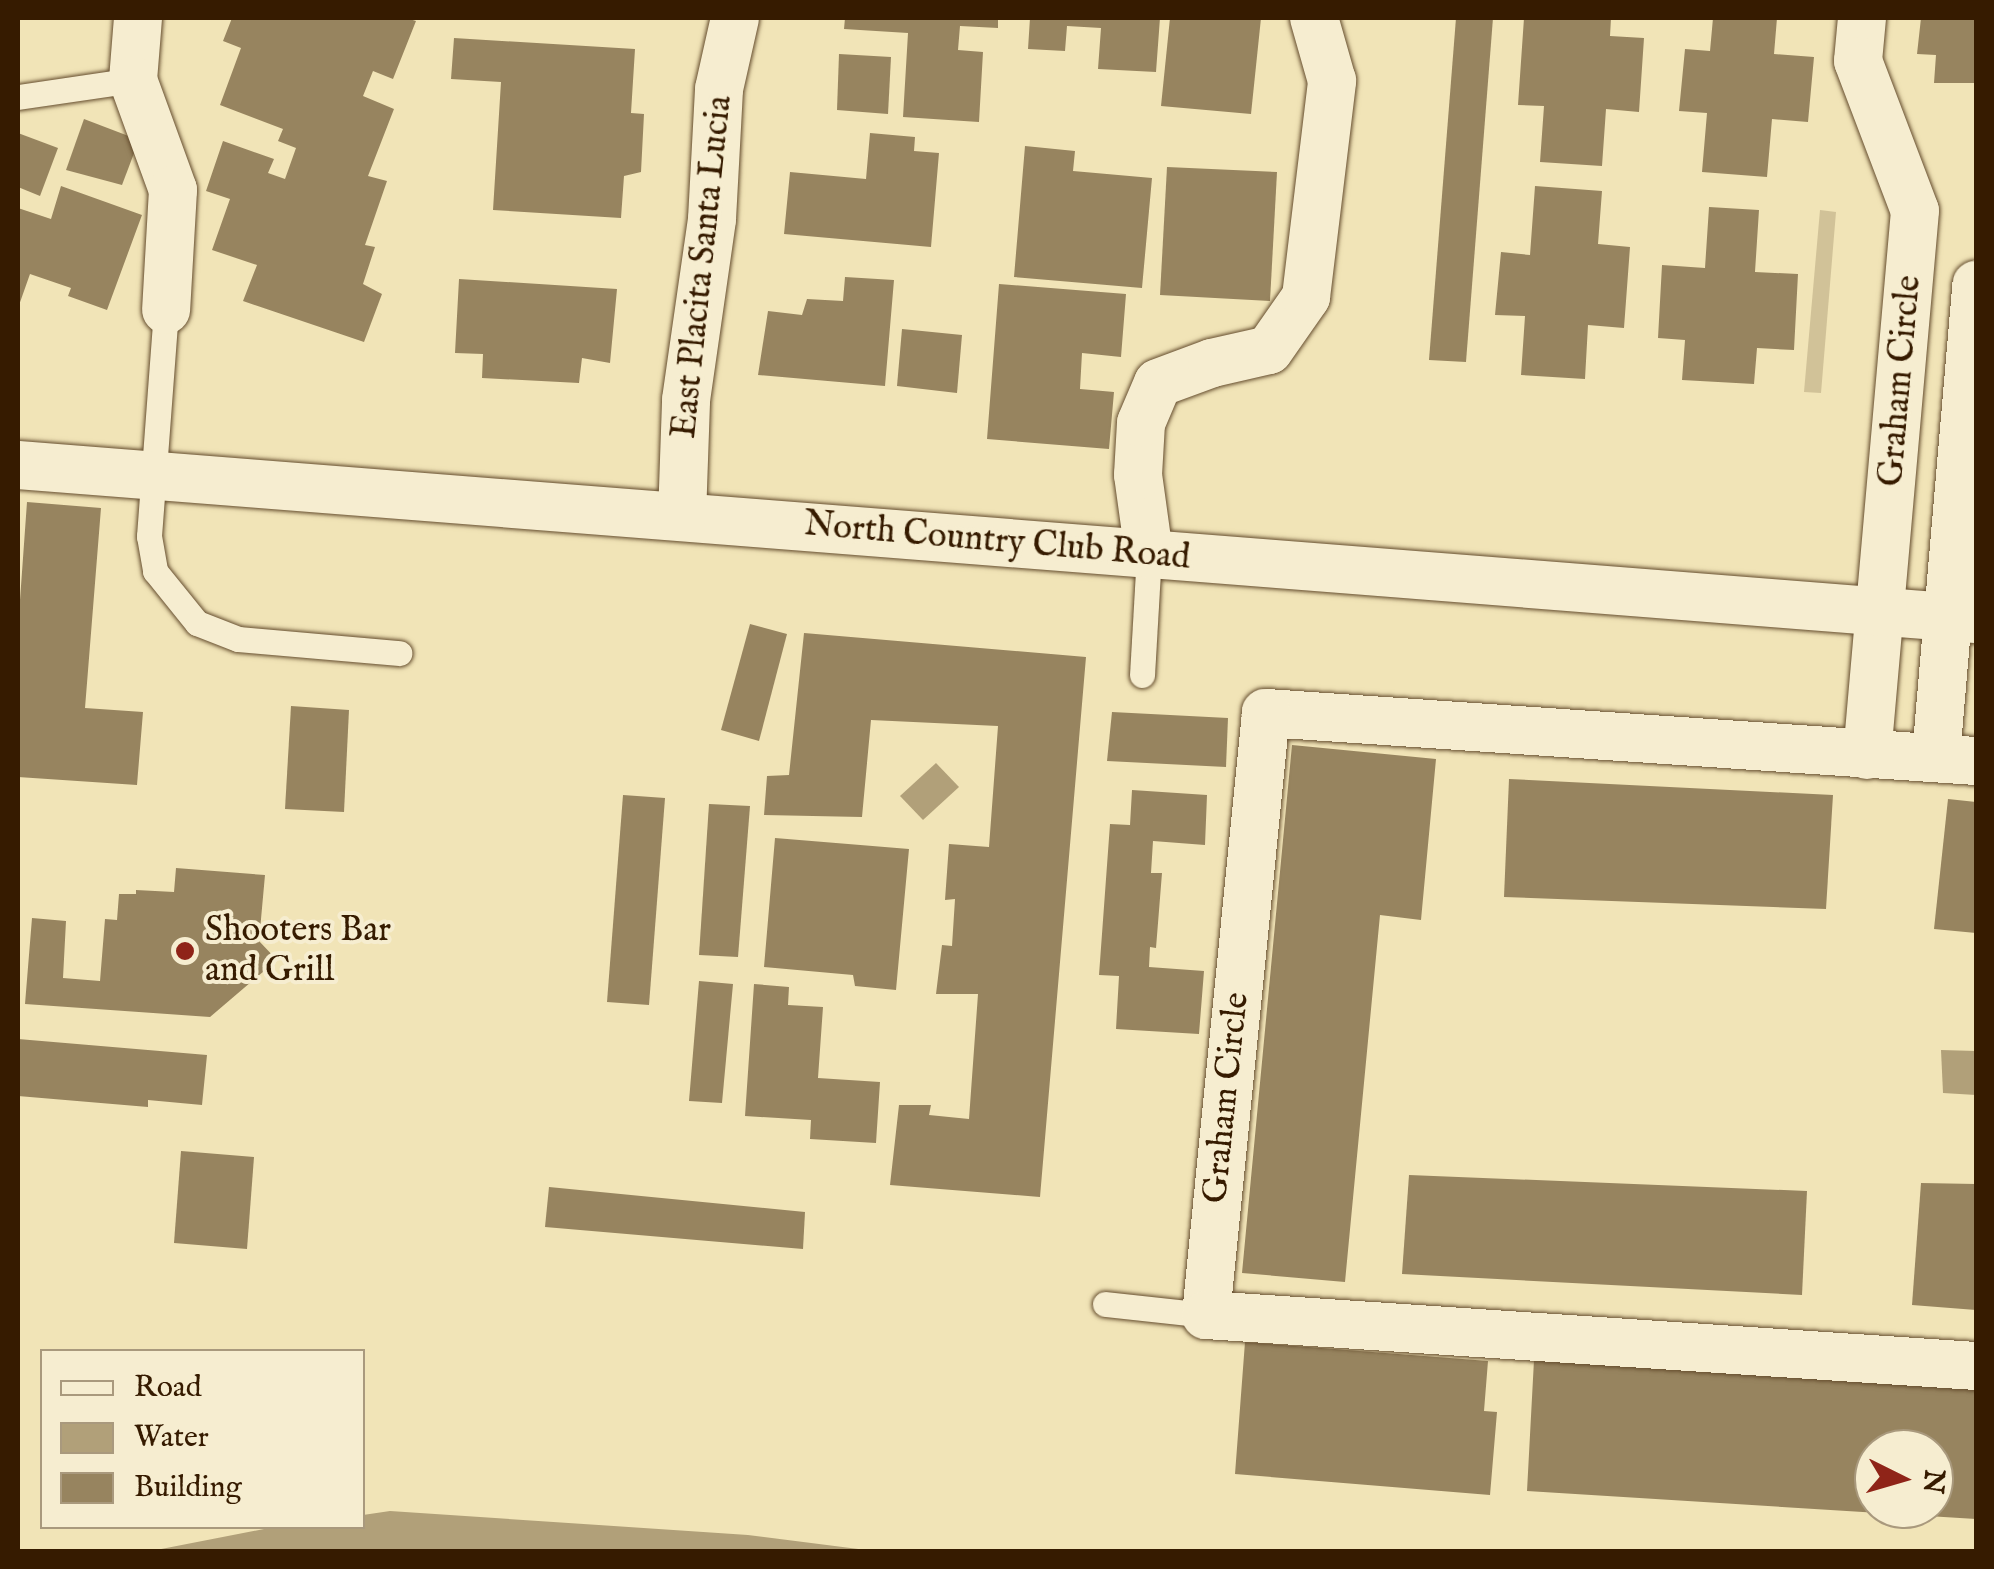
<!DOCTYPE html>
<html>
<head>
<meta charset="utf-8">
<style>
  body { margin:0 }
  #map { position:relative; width:1994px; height:1569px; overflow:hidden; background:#f1e4b7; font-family:"IM FELL English",serif }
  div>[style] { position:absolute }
  .green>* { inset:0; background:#d1c298 }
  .water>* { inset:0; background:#b1a079 }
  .building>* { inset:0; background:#97845f }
  .roads { filter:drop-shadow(0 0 2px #654d2e) drop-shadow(0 0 2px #654d2e) }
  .service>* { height:25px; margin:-12.5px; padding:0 12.5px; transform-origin:12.5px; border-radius:12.5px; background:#f6edd0 }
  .minor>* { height:48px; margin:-24px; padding:0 24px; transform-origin:24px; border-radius:24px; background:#f6edd0 }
  .dots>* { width:28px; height:28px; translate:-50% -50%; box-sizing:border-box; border:5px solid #f6edd0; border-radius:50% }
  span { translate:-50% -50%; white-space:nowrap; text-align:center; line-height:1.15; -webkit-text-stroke:8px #f6edd0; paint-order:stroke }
  .street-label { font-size:35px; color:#361b00 }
  .poi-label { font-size:35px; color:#361b00 }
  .left { translate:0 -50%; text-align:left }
  .frame { position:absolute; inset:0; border:20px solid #361b00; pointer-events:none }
  .legend { position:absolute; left:40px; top:1349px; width:325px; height:180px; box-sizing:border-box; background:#f6edd0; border:2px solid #a9997d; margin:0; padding:12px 18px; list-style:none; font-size:30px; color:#361b00 }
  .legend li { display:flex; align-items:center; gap:20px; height:50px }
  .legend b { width:50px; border:2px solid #a9997d }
  .north { position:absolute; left:1854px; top:1429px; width:100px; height:100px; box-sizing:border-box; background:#f6edd0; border:2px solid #a9997d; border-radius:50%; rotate:95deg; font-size:28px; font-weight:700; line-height:40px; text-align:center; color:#361b00 }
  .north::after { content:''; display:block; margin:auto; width:35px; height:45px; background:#8f2418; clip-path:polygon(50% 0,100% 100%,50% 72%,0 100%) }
</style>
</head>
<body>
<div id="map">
  <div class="green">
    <div style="clip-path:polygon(1820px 210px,1836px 212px,1821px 393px,1804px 392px)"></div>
  </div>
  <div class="water">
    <div style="clip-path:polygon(936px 763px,959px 787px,923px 820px,900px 796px)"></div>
    <div style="clip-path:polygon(1941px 1050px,1976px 1051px,1976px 1095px,1943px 1093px)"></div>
    <div style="clip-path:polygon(390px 1511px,748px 1535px,874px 1551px,151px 1551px,274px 1527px,362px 1526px,363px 1515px)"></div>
  </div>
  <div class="building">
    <div style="clip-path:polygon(232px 18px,406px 18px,416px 21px,393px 79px,373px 71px,363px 96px,394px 109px,368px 176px,387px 181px,365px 245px,375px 247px,363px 284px,382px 294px,364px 342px,243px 301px,257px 265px,212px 250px,230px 199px,206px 191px,223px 141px,274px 159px,268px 173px,285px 179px,296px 148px,278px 141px,283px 129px,220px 105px,241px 48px,223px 41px)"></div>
    <div style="clip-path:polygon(845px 18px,998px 18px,998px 28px,960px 26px,958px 50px,983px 52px,979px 122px,903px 117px,908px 33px,844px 29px)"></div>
    <div style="clip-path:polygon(1030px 18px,1160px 18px,1156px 72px,1098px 69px,1101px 28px,1067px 26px,1065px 51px,1028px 49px)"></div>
    <div style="clip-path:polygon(1170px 18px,1261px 18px,1251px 114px,1161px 106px)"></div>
    <div style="clip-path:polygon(1456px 18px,1493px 18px,1466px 362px,1429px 360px)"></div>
    <div style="clip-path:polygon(1524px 18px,1611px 18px,1610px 36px,1644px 38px,1639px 112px,1606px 109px,1602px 166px,1540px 162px,1544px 106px,1518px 105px)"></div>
    <div style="clip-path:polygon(1713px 18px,1777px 18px,1774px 54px,1814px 57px,1808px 122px,1772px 119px,1767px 177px,1702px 172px,1707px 113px,1679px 111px,1685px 49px,1710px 51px)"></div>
    <div style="clip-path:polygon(1921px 18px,1976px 18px,1976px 83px,1934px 83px,1936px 55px,1917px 54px)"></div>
    <div style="clip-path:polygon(454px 38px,635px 49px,631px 113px,644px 114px,641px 172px,624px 176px,621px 218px,493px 210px,501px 82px,451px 79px)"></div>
    <div style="clip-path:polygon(839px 54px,891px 57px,888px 114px,837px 110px)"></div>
    <div style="clip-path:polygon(84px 119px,139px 140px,122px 185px,66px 170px)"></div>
    <div style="clip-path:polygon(18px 133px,58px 148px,40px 196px,18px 187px)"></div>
    <div style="clip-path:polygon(870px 133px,915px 137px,914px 151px,939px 153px,931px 247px,784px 234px,790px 172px,866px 179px)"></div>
    <div style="clip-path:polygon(1025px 146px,1075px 151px,1073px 171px,1152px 178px,1142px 288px,1014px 277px)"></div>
    <div style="clip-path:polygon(1167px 167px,1277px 172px,1270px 301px,1160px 295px)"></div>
    <div style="clip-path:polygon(61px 186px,142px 215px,107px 310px,68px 296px,71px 288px,30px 274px,18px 308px,18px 208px,51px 219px)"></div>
    <div style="clip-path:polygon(1535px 186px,1602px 191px,1598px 244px,1630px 247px,1624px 328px,1588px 325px,1585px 379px,1521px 375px,1525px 316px,1495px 315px,1501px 252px,1530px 255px)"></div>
    <div style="clip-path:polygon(1709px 207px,1759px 210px,1755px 272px,1798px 274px,1794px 350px,1757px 348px,1754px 384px,1682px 380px,1685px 340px,1658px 338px,1662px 265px,1705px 268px)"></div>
    <div style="clip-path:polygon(845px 277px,894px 280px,885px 386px,758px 375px,768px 311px,802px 315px,807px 299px,843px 301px)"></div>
    <div style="clip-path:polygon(459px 279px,617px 289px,610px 363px,582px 358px,579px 383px,482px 378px,483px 354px,455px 353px)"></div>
    <div style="clip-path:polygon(999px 284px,1126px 294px,1121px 357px,1082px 353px,1080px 389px,1114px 392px,1109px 449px,987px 439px)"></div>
    <div style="clip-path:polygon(902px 329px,962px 335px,957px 393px,897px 386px)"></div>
    <div style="clip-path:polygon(27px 502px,101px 508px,85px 708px,143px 712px,137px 785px,18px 777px,18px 628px)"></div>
    <div style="clip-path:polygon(750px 624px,787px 634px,759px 741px,721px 730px)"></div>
    <div style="clip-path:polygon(804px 633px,1086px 657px,1040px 1197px,890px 1185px,899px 1105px,931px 1105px,929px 1115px,969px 1119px,978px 994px,936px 994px,942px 945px,952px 946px,955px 899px,945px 900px,949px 844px,989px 847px,998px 726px,871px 720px,862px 817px,764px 815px,767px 776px,789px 775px)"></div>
    <div style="clip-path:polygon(291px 706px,349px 710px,344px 812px,285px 809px)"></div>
    <div style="clip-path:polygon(1112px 712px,1228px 718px,1226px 767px,1107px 761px)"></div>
    <div style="clip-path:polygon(1292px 745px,1436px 759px,1421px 920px,1380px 915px,1345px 1282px,1242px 1273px)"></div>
    <div style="clip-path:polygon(1509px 779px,1833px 795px,1826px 909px,1504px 897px)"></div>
    <div style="clip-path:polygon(1132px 790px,1207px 795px,1205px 845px,1153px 841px,1151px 873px,1162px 873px,1156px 948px,1150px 947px,1149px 967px,1204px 971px,1199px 1034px,1116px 1029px,1119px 976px,1099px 975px,1110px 824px,1130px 825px)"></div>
    <div style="clip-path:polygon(623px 795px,665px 798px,649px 1005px,607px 1002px)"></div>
    <div style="clip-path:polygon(1948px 799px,1976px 802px,1976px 933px,1934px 929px)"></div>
    <div style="clip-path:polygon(709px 804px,750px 806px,738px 957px,699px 955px)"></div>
    <div style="clip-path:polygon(775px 838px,909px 849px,896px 990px,855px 986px,853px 975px,764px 967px)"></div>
    <div style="clip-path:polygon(176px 868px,265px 875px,259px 941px,277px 960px,210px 1017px,25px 1004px,32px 918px,66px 921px,63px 978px,100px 981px,105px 919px,117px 920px,119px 894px,136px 894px,136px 890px,174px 892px)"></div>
    <div style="clip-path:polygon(699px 981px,733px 984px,722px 1103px,689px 1101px)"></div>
    <div style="clip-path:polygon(754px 984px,789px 987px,788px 1005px,823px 1007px,818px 1078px,880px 1082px,876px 1143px,810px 1139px,811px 1120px,745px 1116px)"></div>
    <div style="clip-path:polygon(18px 1039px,207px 1055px,202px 1105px,148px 1100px,148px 1107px,18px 1096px)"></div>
    <div style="clip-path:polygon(181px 1151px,254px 1157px,247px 1249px,174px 1243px)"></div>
    <div style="clip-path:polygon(1409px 1175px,1807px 1191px,1802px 1295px,1402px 1274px)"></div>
    <div style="clip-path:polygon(1921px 1183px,1976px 1184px,1976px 1310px,1912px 1305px)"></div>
    <div style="clip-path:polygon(549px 1187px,805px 1212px,803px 1249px,545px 1227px)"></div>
    <div style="clip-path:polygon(1245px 1342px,1488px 1361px,1484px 1411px,1497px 1412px,1490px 1495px,1235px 1474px)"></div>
    <div style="clip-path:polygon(evenodd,1534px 1360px,1976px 1387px,1976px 1519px,1527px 1491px,1534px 1360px,1874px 1449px,1934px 1449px,1934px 1509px,1874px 1509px,1874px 1449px)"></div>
  </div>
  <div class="roads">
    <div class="service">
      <div style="left:18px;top:97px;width:116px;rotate:-8.4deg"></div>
      <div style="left:166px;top:310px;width:227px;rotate:94.3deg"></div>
      <div style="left:149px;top:536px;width:36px;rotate:80deg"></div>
      <div style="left:155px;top:571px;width:67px;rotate:51.1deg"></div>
      <div style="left:197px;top:623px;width:44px;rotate:21.3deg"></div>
      <div style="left:238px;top:639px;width:162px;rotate:5deg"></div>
      <div style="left:1142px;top:675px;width:121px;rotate:-86.7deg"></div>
      <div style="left:1105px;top:1304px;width:102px;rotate:6.2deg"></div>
    </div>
    <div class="minor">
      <div style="left:138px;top:18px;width:62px;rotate:94.6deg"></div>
      <div style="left:133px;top:80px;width:117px;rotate:70deg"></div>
      <div style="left:173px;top:190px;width:120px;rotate:93.3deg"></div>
      <div style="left:1862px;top:18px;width:43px;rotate:95.3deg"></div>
      <div style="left:1858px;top:61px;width:160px;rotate:69.2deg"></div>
      <div style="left:1915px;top:211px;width:546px;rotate:95.04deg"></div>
      <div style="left:18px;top:465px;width:1964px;rotate:4.5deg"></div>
      <div style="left:682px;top:517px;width:117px;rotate:-88deg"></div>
      <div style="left:686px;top:400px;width:183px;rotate:-81.8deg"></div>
      <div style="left:712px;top:219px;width:130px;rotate:-86.9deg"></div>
      <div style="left:719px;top:89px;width:73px;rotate:-77.3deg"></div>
      <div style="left:1149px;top:554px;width:80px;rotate:-97.9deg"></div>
      <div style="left:1138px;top:475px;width:52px;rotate:-86.7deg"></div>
      <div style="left:1141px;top:423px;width:43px;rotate:-67deg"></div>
      <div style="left:1158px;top:383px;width:58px;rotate:-20.3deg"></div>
      <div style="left:1212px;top:363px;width:58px;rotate:-12.8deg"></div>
      <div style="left:1269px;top:350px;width:65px;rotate:-55.1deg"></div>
      <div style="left:1306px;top:297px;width:218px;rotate:-83.1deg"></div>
      <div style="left:1332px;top:81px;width:66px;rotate:-105.9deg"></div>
      <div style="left:1936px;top:756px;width:473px;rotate:-85.1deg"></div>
      <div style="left:1976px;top:761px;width:712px;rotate:-176.13deg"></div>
      <div style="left:1266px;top:713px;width:605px;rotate:95.69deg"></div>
      <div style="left:1206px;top:1315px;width:772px;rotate:3.79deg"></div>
    </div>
  </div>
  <div class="dots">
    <div style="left:185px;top:951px;background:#8f2418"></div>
  </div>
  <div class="street-label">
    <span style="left:703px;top:267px;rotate:-84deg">East Placita Santa Lucia</span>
    <span style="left:1901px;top:381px;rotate:-85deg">Graham Circle</span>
    <span style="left:997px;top:542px;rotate:5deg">North Country Club Road</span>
    <span style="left:1227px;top:1098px;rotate:-84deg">Graham Circle</span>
  </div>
  <div class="poi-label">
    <span class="left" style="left:205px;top:951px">Shooters Bar<br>and Grill</span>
  </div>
  <div class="frame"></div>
  <ul class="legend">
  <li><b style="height:12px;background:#f6edd0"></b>Road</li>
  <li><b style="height:28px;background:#b1a079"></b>Water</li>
  <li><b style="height:28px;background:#97845f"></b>Building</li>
  </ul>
  <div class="north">N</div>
</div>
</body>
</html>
